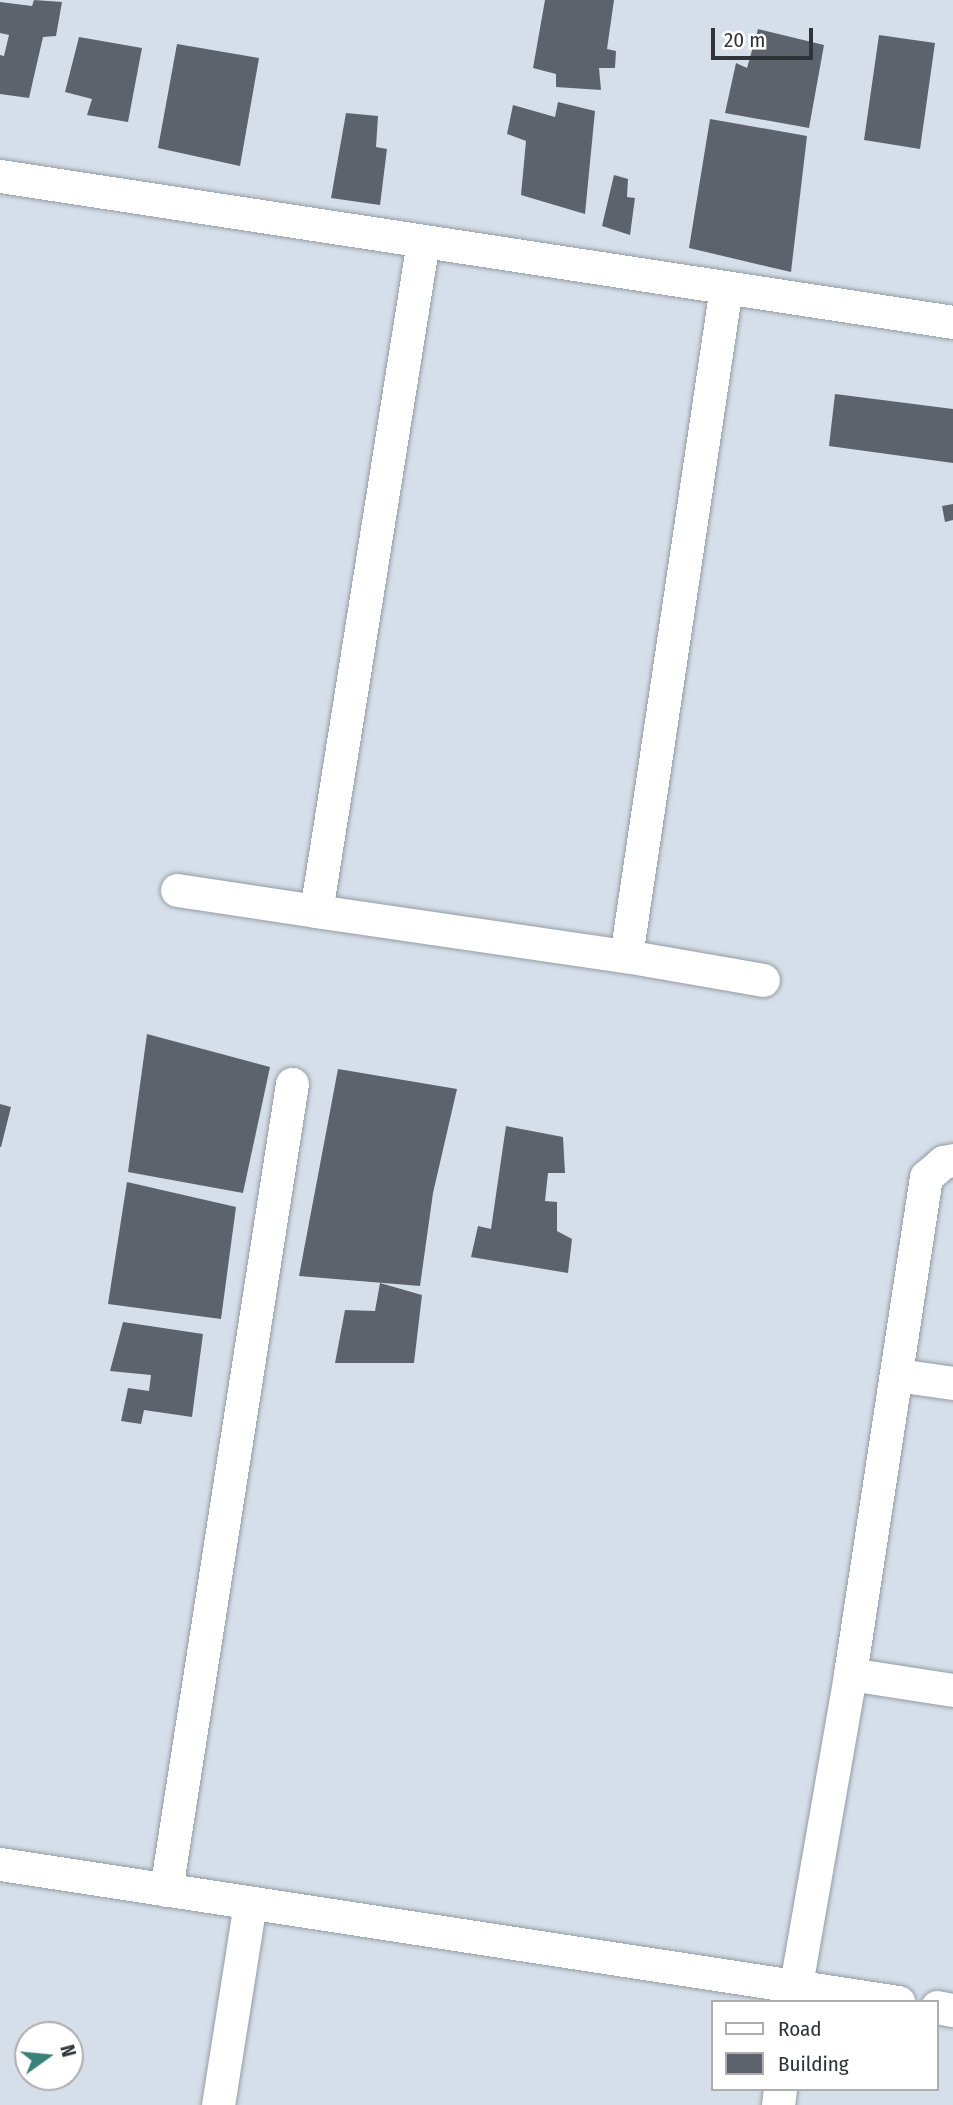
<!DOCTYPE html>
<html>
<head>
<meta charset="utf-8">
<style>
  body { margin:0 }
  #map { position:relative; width:953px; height:2105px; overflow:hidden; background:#d6dfe9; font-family:"Fira Sans Condensed",sans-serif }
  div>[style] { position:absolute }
  .building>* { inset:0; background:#5c636c }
  .roads { filter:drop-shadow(0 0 2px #939ca5) drop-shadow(0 0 2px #939ca5) }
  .minor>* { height:33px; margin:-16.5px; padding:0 16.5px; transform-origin:16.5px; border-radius:16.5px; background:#fff }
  span { translate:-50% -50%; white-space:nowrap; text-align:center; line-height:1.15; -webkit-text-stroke:7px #fff; paint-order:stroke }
  .legend { position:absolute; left:711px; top:2000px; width:228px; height:91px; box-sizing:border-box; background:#fff; border:2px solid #acadaf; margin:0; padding:9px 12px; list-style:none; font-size:21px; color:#303337 }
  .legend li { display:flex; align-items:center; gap:14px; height:35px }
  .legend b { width:35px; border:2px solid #acadaf }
  .north { position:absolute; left:14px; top:2021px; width:70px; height:70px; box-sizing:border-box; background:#fff; border:2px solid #acadaf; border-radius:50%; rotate:75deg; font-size:19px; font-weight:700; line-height:28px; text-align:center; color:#303337 }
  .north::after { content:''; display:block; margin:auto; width:24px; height:32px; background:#3a817a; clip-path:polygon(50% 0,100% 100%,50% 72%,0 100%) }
  .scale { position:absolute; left:711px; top:28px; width:102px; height:32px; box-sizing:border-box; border:4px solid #303337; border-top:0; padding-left:9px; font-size:21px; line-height:24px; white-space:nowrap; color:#303337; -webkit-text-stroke:5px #fff; paint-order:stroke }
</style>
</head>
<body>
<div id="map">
  <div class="building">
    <div style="clip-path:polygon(34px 0,62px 2px,56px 36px,43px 37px,29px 98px,0 94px,0 55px,4px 56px,9px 35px,0 33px,0 2px,32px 6px)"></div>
    <div style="clip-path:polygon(545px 0,614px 0,607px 49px,616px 51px,615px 68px,599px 68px,601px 90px,556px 87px,556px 74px,533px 68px)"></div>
    <div style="clip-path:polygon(758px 29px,824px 45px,809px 128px,725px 113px,736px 63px,747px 68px)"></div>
    <div style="clip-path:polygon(879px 35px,935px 43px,920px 149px,864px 140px)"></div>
    <div style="clip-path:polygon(79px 37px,142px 48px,128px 122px,87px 115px,92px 99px,65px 92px)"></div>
    <div style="clip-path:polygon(177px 44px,259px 58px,240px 166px,158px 148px)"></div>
    <div style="clip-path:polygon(558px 102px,595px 111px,585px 214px,521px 195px,526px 141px,507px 134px,513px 105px,555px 117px)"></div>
    <div style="clip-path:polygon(346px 113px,378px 116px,376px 147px,387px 149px,380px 205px,331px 198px)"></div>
    <div style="clip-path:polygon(710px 119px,807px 136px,791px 272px,689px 248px)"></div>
    <div style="clip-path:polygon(614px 175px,628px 179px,627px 197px,635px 198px,630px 235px,602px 226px)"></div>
    <div style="clip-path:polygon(835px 394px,953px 409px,953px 463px,829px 446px)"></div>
    <div style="clip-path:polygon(953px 504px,953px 520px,945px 522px,942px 506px)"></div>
    <div style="clip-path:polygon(147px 1034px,270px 1067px,243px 1193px,128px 1172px)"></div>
    <div style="clip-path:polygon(338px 1069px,457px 1089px,433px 1193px,420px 1286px,299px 1276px)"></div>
    <div style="clip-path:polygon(0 1104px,11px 1107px,1px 1147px,0 1147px)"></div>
    <div style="clip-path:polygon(506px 1126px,563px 1137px,565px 1173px,548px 1173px,545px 1201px,557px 1202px,557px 1231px,572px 1239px,568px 1273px,471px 1257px,478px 1226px,491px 1229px)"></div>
    <div style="clip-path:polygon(127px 1182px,236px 1207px,221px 1319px,108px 1304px)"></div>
    <div style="clip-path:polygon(380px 1283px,422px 1295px,414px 1363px,335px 1363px,345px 1310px,375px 1311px)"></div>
    <div style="clip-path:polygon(123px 1322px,203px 1334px,192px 1417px,144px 1410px,141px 1424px,121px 1421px,128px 1388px,149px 1391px,151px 1375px,110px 1371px)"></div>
  </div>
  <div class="roads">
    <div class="minor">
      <div style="left:0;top:176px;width:964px;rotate:8.71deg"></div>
      <div style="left:423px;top:241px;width:678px;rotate:99.07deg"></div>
      <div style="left:316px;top:911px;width:313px;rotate:8.3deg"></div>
      <div style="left:626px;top:956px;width:676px;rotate:-81.5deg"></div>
      <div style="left:177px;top:890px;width:141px;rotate:8.6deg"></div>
      <div style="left:626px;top:956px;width:139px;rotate:9.9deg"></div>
      <div style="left:897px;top:1375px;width:57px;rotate:8.1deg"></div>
      <div style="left:850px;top:1674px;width:104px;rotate:8.8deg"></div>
      <div style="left:0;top:1864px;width:909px;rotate:8.74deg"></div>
      <div style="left:166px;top:1890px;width:816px;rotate:-81.12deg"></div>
      <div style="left:793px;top:2002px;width:333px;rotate:-80.1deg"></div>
      <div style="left:850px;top:1674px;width:503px;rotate:-81.31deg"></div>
      <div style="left:926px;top:1177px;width:23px;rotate:-41deg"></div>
      <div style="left:943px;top:1162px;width:10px;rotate:-11deg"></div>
      <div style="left:937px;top:2007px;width:16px;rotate:11deg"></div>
      <div style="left:218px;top:2105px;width:205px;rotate:-81deg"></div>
      <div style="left:778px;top:2105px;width:16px;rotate:-83deg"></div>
    </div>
  </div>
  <ul class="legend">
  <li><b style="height:9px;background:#fff"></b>Road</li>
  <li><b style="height:19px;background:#5c636c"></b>Building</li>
  </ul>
  <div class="north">N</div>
  <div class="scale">20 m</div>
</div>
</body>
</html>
